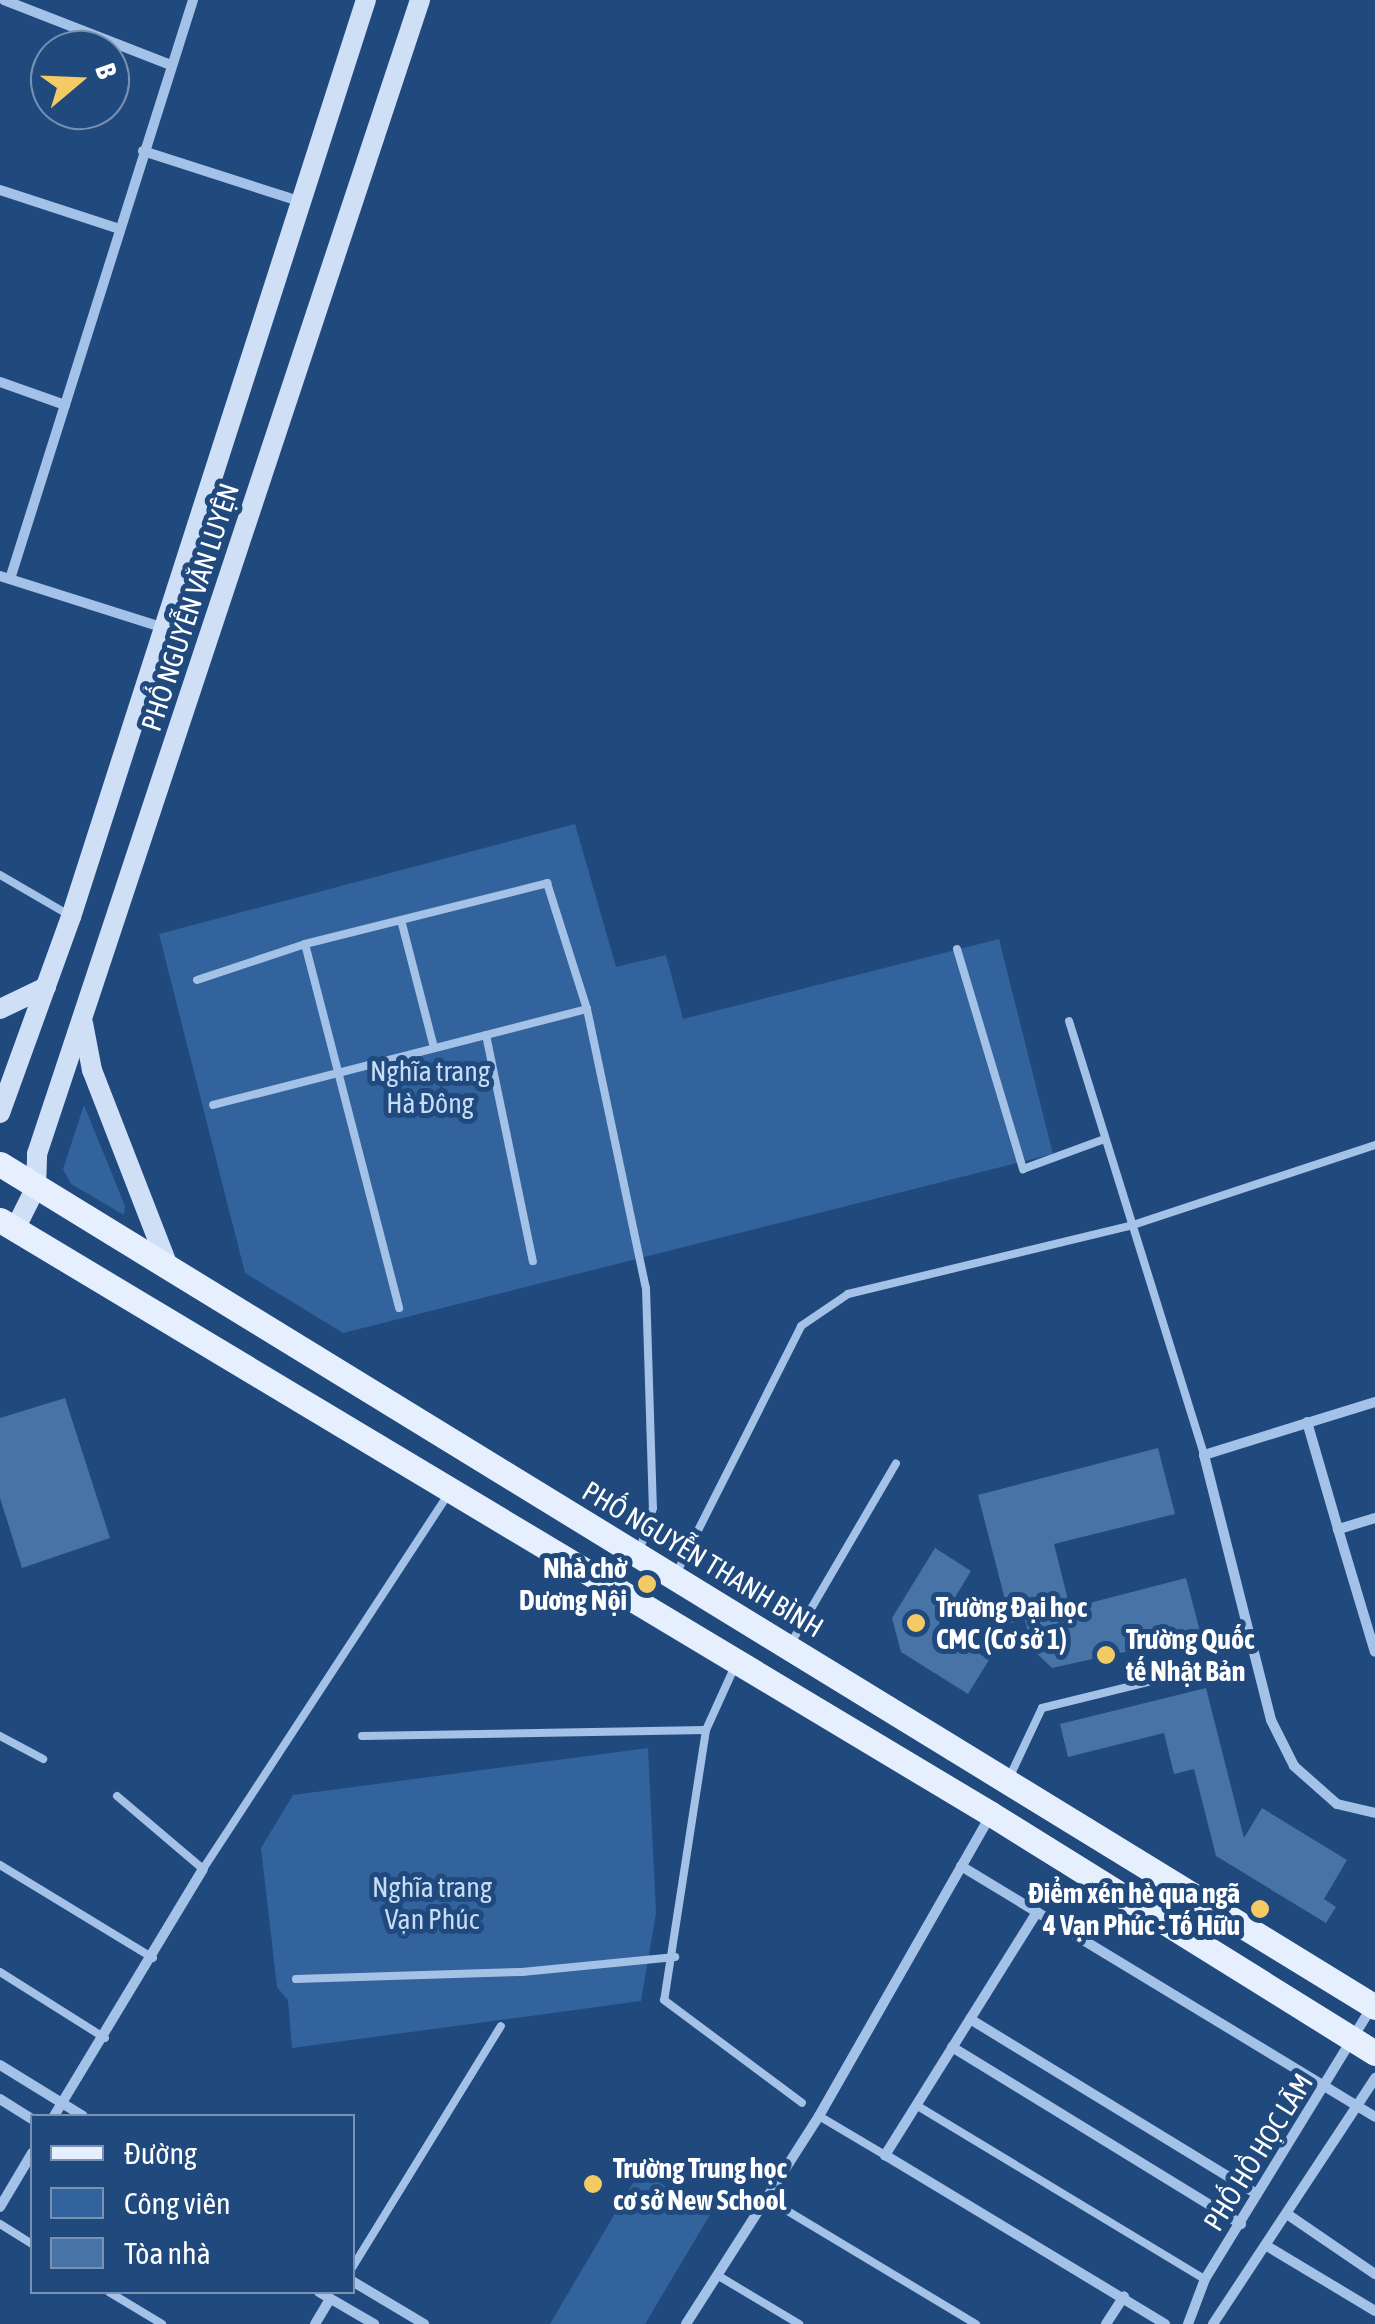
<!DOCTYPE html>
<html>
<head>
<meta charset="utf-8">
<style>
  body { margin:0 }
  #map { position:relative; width:1375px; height:2324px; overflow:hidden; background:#20497e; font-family:"Asap Condensed",sans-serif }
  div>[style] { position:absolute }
  .green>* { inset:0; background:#33639c }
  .building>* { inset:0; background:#4873a7 }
  .lane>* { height:8px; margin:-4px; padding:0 4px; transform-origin:4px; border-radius:4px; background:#a4c2e7 }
  .street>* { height:10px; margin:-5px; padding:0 5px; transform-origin:5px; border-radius:5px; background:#a4c2e7 }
  .secondary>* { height:20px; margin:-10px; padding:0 10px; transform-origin:10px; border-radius:10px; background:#cedff6 }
  .primary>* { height:25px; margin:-12.5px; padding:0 12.5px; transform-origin:12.5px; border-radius:12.5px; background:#e5effd }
  .dots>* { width:28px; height:28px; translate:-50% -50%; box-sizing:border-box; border:5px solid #20497e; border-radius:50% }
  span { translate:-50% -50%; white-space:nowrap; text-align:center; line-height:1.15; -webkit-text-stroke:10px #20497e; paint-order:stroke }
  .street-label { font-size:28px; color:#fff }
  .park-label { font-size:28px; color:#c7dcf5 }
  .poi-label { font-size:28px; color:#fff; font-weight:700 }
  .right { translate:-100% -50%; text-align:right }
  .left { translate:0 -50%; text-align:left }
  .legend { position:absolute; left:30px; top:2114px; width:325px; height:180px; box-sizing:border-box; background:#20497e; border:2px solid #7992b2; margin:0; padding:12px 18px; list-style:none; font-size:30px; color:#fff }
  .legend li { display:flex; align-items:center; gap:20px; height:50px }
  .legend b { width:50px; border:2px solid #7992b2 }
  .north { position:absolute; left:30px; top:30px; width:100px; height:100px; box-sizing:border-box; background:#20497e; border:2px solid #7992b2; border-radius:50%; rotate:71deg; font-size:28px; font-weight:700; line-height:40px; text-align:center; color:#fff }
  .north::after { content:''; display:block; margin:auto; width:35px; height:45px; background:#f4ca64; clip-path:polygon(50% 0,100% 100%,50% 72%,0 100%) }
</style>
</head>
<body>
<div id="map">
  <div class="green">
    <div style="clip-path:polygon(575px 824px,616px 967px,666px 955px,683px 1019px,999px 939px,1053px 1154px,343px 1333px,245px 1273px,159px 934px)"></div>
    <div style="clip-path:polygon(84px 1105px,125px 1206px,124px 1215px,71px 1184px,63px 1169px)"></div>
    <div style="clip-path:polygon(648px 1748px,656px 1913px,641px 2001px,292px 2048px,288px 2000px,277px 1987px,261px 1848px,293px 1795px)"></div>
    <div style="clip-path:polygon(640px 2171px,711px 2213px,645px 2324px,550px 2324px)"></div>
  </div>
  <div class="building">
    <div style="clip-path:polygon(65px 1398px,110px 1538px,22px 1568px,0 1498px,0 1418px)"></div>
    <div style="clip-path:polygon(1158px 1448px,1175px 1514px,1054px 1544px,1070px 1608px,1186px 1578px,1201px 1635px,1052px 1668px,1032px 1649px,1025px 1620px,1011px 1623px,978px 1495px)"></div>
    <div style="clip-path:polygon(935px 1548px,971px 1571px,937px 1627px,989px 1660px,968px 1694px,901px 1652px,892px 1618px)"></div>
    <div style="clip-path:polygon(1206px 1688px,1244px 1838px,1262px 1808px,1347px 1860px,1324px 1899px,1336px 1907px,1326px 1923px,1216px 1856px,1194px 1769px,1174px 1774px,1164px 1733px,1068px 1757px,1060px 1724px)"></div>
  </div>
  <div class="lane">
    <div style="left:0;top:875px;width:80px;rotate:30.1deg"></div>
    <div style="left:401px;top:920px;width:132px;rotate:75.5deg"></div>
    <div style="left:305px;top:944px;width:376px;rotate:75.5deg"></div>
    <div style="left:957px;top:949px;width:230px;rotate:73.3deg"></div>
    <div style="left:1023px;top:1169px;width:84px;rotate:-20.2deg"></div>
    <div style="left:197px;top:980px;width:114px;rotate:-18.4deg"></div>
    <div style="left:305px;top:944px;width:250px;rotate:-14.1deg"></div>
    <div style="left:547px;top:883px;width:132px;rotate:72.4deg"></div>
    <div style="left:587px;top:1009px;width:386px;rotate:165.6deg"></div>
    <div style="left:587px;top:1009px;width:285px;rotate:78.1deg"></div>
    <div style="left:646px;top:1288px;width:220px;rotate:88.2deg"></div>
    <div style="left:653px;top:1508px;width:43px;rotate:107.6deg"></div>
    <div style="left:1069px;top:1021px;width:455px;rotate:72.7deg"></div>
    <div style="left:486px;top:1035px;width:231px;rotate:78.3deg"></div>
    <div style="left:677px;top:1572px;width:275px;rotate:-63.2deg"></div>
    <div style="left:801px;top:1326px;width:57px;rotate:-34.2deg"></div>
    <div style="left:848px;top:1294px;width:293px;rotate:-13.6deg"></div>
    <div style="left:1133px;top:1225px;width:255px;rotate:-18.3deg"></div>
    <div style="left:791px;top:1643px;width:208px;rotate:-59.7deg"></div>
    <div style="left:735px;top:1666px;width:70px;rotate:114.4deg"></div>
    <div style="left:706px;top:1730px;width:273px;rotate:98.8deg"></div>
    <div style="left:664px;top:2000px;width:172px;rotate:36.7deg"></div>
    <div style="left:0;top:1736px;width:49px;rotate:28.1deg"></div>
    <div style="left:362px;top:1736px;width:344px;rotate:-1deg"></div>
    <div style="left:1010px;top:1776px;width:75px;rotate:-64.8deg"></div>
    <div style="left:1042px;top:1708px;width:155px;rotate:-13.8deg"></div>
    <div style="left:117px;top:1796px;width:113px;rotate:40.3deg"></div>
    <div style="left:203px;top:1869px;width:446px;rotate:-56.8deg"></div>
    <div style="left:0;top:1865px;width:179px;rotate:31.3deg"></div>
    <div style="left:0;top:1972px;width:124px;rotate:32.2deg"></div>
    <div style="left:296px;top:1979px;width:226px;rotate:-1.8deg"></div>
    <div style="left:522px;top:1972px;width:154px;rotate:-5.6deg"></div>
    <div style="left:916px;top:2105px;width:337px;rotate:31.1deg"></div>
    <div style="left:819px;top:2116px;width:77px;rotate:30.6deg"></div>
    <div style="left:766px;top:2198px;width:245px;rotate:31deg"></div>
    <div style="left:0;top:2224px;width:38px;rotate:32deg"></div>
    <div style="left:352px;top:2268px;width:284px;rotate:-58.4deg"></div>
    <div style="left:717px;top:2275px;width:96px;rotate:30.9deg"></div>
    <div style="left:109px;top:2292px;width:62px;rotate:31.1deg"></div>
  </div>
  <div class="street">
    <div style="left:4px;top:0;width:179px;rotate:21.3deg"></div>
    <div style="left:143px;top:151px;width:167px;rotate:17.8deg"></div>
    <div style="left:0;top:190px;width:125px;rotate:18.1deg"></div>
    <div style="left:0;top:382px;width:69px;rotate:19.5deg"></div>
    <div style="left:0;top:576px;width:169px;rotate:17.6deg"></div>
    <div style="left:10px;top:579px;width:607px;rotate:-72.46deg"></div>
    <div style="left:1375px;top:1402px;width:179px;rotate:162.8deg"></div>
    <div style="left:1204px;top:1455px;width:273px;rotate:75.8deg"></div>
    <div style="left:1271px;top:1720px;width:51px;rotate:63.4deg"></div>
    <div style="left:1294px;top:1766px;width:57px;rotate:41.5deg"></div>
    <div style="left:1337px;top:1804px;width:39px;rotate:13deg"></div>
    <div style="left:1307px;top:1422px;width:111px;rotate:73.8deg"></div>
    <div style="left:1375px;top:1518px;width:39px;rotate:163deg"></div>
    <div style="left:1338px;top:1529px;width:128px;rotate:73.3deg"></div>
    <div style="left:961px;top:1866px;width:484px;rotate:31.2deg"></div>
    <div style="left:1037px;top:1912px;width:287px;rotate:122deg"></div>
    <div style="left:885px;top:2155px;width:327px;rotate:31.1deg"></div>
    <div style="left:970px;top:2019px;width:336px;rotate:31.4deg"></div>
    <div style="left:952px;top:2047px;width:339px;rotate:31.5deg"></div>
    <div style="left:0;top:2065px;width:97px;rotate:31.6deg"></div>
    <div style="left:0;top:2099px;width:38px;rotate:32deg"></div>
    <div style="left:54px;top:2116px;width:288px;rotate:-58.9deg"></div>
    <div style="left:0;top:2207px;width:63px;rotate:-59.3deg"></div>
    <div style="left:1287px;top:2214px;width:107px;rotate:34.3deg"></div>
    <div style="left:1267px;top:2246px;width:126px;rotate:31deg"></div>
    <div style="left:352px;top:2281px;width:84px;rotate:30.8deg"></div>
    <div style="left:319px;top:2292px;width:64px;rotate:30.2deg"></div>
    <div style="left:315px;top:2324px;width:29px;rotate:-59deg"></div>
    <div style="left:686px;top:2324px;width:247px;rotate:-57.4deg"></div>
    <div style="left:819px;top:2116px;width:348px;rotate:-60.3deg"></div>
    <div style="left:1106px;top:2324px;width:33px;rotate:-57deg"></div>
    <div style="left:1188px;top:2324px;width:48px;rotate:-69.3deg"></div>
    <div style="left:1205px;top:2279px;width:320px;rotate:-58.5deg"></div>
    <div style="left:1213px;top:2324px;width:295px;rotate:-56.6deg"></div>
  </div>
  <div class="secondary">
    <div style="left:0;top:1009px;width:51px;rotate:-25.6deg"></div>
    <div style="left:83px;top:1023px;width:48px;rotate:79.2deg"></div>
    <div style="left:92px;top:1070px;width:213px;rotate:68.8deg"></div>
    <div style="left:0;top:1113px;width:208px;rotate:-70.1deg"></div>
    <div style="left:71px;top:917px;width:963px;rotate:-72.17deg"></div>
    <div style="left:15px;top:1229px;width:47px;rotate:-63.4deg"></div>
    <div style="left:36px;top:1187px;width:33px;rotate:-88deg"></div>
    <div style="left:37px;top:1154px;width:1216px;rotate:-71.64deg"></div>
  </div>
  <div class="primary">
    <div style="left:0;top:1164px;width:1613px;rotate:31.51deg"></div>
    <div style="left:0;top:1220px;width:1155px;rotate:30.94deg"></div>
    <div style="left:991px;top:1814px;width:452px;rotate:31.9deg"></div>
  </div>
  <div class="dots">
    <div style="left:647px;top:1584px;background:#f4ca64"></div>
    <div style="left:916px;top:1623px;background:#f4ca64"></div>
    <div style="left:1106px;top:1655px;background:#f4ca64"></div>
    <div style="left:1260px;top:1909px;background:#f4ca64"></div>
    <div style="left:593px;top:2184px;background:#f4ca64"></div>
  </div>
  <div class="street-label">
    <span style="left:190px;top:607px;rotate:-72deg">PHỐ NGUYỄN VĂN LUYỆN</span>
    <span style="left:703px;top:1559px;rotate:31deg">PHỐ NGUYỄN THANH BÌNH</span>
    <span style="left:1258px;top:2152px;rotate:-58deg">PHỐ HỒ HỌC LÃM</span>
  </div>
  <div class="park-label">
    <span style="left:430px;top:1087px">Nghĩa trang<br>Hà Đông</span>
    <span style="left:432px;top:1903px">Nghĩa trang<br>Vạn Phúc</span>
  </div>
  <div class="poi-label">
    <span class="right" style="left:627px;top:1584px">Nhà chờ<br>Dương Nội</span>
    <span class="left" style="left:936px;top:1623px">Trường Đại học<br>CMC (Cơ sở 1)</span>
    <span class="left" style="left:1126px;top:1655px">Trường Quốc<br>tế Nhật Bản</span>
    <span class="right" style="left:1240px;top:1909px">Điểm xén hè qua ngã<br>4 Vạn Phúc - Tố Hữu</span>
    <span class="left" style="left:613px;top:2184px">Trường Trung học<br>cơ sở New School</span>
  </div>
  <ul class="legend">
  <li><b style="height:12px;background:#e5effd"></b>Đường</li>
  <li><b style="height:28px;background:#33639c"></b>Công viên</li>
  <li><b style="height:28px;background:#4873a7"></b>Tòa nhà</li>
  </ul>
  <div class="north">B</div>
</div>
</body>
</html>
